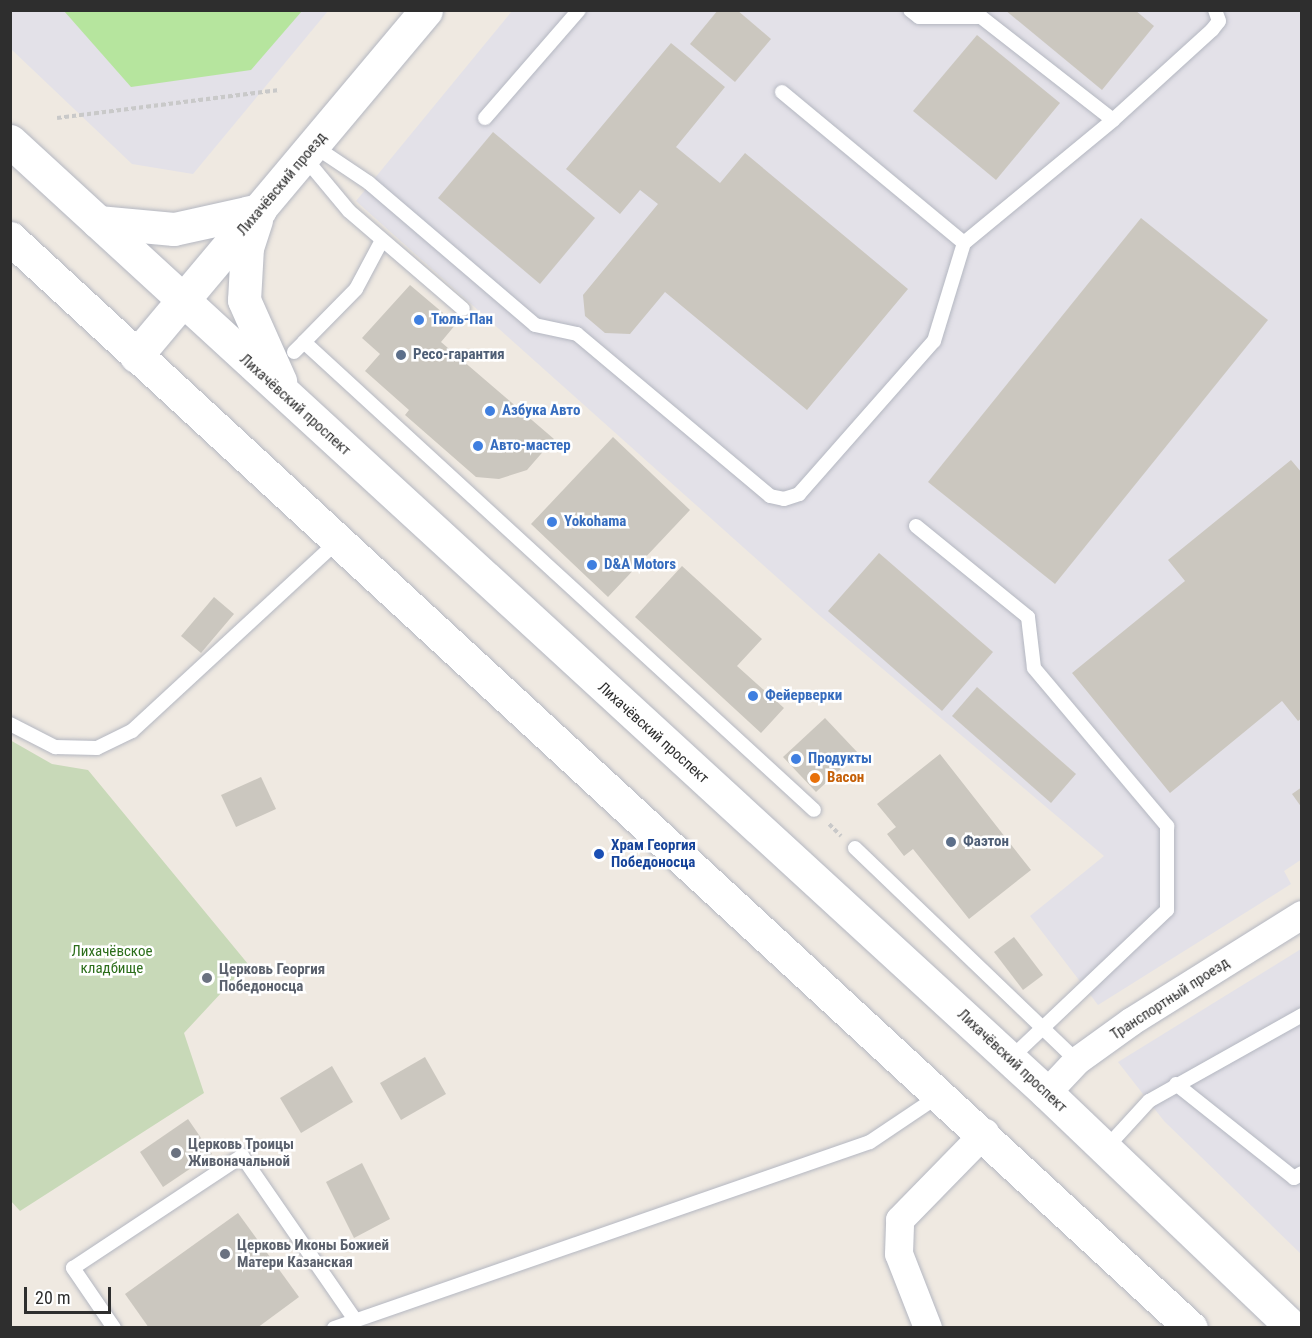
<!DOCTYPE html>
<html>
<head>
<meta charset="utf-8">
<style>
  body { margin:0 }
  #map { position:relative; width:1312px; height:1338px; overflow:hidden; background:#efe9e1; font-family:"Roboto Condensed",sans-serif }
  div>[style] { position:absolute }
  .industrial>* { inset:0; background:#e3e1e8 }
  .green>* { inset:0; background:#b6e59e }
  .cemetery>* { inset:0; background:#c8d9b8 }
  .building>* { inset:0; background:#cbc7bf }
  .path>* { height:4px; margin-top:-2px; transform-origin:0; background:repeating-linear-gradient(90deg,#c9c9c9 0 4.5px,transparent 0 7.5px) }
  .roads { filter:drop-shadow(0 0 2px #b4b7c1) drop-shadow(0 0 2px #b4b7c1) }
  .service>* { height:14px; margin:-7px; padding:0 7px; transform-origin:7px; border-radius:7px; background:#fff }
  .minor>* { height:28px; margin:-14px; padding:0 14px; transform-origin:14px; border-radius:14px; background:#fff }
  .secondary>* { height:33px; margin:-16.5px; padding:0 16.5px; transform-origin:16.5px; border-radius:16.5px; background:#fff }
  .dots>* { width:16px; height:16px; translate:-50% -50%; box-sizing:border-box; border:3px solid #fff; border-radius:50% }
  span { translate:-50% -50%; white-space:nowrap; text-align:center; line-height:1.15; -webkit-text-stroke:5px #fff; paint-order:stroke }
  .street-label { font-size:15px; color:#2e2e2e }
  .shop-label { font-size:15px; color:#366cbe; font-weight:700 }
  .left { translate:0 -50%; text-align:left }
  .service-label { font-size:15px; color:#4e5e75; font-weight:700 }
  .food-label { font-size:15px; color:#c56008; font-weight:700 }
  .transit-label { font-size:15px; color:#164399; font-weight:700 }
  .park-label { font-size:15px; color:#2c6e1b }
  .worship-label { font-size:15px; color:#5b616d; font-weight:700 }
  .frame { position:absolute; inset:0; border:12px solid #2e2e2e; pointer-events:none }
  .scale { position:absolute; left:24px; top:1287px; width:87px; height:27px; box-sizing:border-box; border:3px solid #2e2e2e; border-top:0; padding-left:8px; font-size:18px; line-height:21px; white-space:nowrap; color:#2e2e2e; -webkit-text-stroke:4px #fff; paint-order:stroke }
</style>
</head>
<body>
<div id="map">
  <div class="industrial">
    <div style="clip-path:polygon(10px 11px,328px 11px,193px 174px,132px 164px,11px 49px)"></div>
    <div style="clip-path:polygon(512px 11px,1301px 11px,1302px 859px,1284px 871px,1291px 884px,1098px 1005px,1030px 916px,1104px 856px,819px 615px,356px 201px)"></div>
    <div style="clip-path:polygon(1301px 949px,1301px 1254px,1164px 1121px,1118px 1062px)"></div>
  </div>
  <div class="green">
    <div style="clip-path:polygon(64px 11px,302px 11px,251px 70px,131px 87px)"></div>
  </div>
  <div class="cemetery">
    <div style="clip-path:polygon(10px 740px,52px 764px,88px 770px,248px 964px,184px 1033px,204px 1093px,20px 1211px,10px 1200px)"></div>
  </div>
  <div class="building">
    <div style="clip-path:polygon(718px 10px,737px 10px,771px 39px,735px 82px,690px 44px)"></div>
    <div style="clip-path:polygon(1005px 10px,1135px 10px,1154px 26px,1102px 90px)"></div>
    <div style="clip-path:polygon(977px 35px,1060px 103px,996px 180px,913px 111px)"></div>
    <div style="clip-path:polygon(671px 43px,725px 87px,676px 147px,720px 183px,745px 153px,908px 289px,807px 410px,665px 292px,630px 334px,605px 333px,585px 316px,583px 295px,658px 204px,640px 190px,620px 214px,566px 169px)"></div>
    <div style="clip-path:polygon(493px 132px,595px 218px,540px 284px,438px 198px)"></div>
    <div style="clip-path:polygon(1141px 218px,1268px 320px,1055px 584px,928px 482px)"></div>
    <div style="clip-path:polygon(410px 285px,456px 324px,441px 342px,554px 439px,527px 470px,499px 479px,476px 477px,405px 415px,409px 410px,365px 371px,380px 354px,362px 338px)"></div>
    <div style="clip-path:polygon(613px 437px,690px 510px,608px 597px,531px 524px)"></div>
    <div style="clip-path:polygon(1291px 460px,1302px 473px,1302px 718px,1298px 721px,1282px 701px,1170px 793px,1072px 673px,1185px 581px,1168px 560px)"></div>
    <div style="clip-path:polygon(879px 553px,993px 652px,942px 711px,828px 611px)"></div>
    <div style="clip-path:polygon(682px 566px,762px 639px,737px 666px,784px 708px,761px 733px,635px 617px)"></div>
    <div style="clip-path:polygon(214px 597px,234px 614px,201px 653px,181px 636px)"></div>
    <div style="clip-path:polygon(977px 687px,1076px 774px,1051px 803px,952px 716px)"></div>
    <div style="clip-path:polygon(825px 718px,858px 753px,816px 792px,783px 757px)"></div>
    <div style="clip-path:polygon(940px 754px,1031px 870px,969px 919px,913px 849px,904px 856px,887px 834px,896px 827px,877px 804px)"></div>
    <div style="clip-path:polygon(261px 777px,276px 809px,236px 827px,221px 795px)"></div>
    <div style="clip-path:polygon(1302px 787px,1302px 808px,1292px 794px)"></div>
    <div style="clip-path:polygon(1014px 937px,1043px 975px,1023px 990px,994px 952px)"></div>
    <div style="clip-path:polygon(425px 1057px,446px 1094px,401px 1120px,380px 1083px)"></div>
    <div style="clip-path:polygon(332px 1066px,353px 1102px,301px 1133px,280px 1098px)"></div>
    <div style="clip-path:polygon(188px 1119px,212px 1154px,163px 1187px,140px 1152px)"></div>
    <div style="clip-path:polygon(362px 1163px,390px 1219px,354px 1238px,326px 1182px)"></div>
    <div style="clip-path:polygon(238px 1213px,299px 1297px,257px 1328px,149px 1328px,125px 1294px)"></div>
  </div>
  <div class="path">
    <div style="left:57px;top:118px;width:224px;rotate:-7.2deg"></div>
    <div style="left:829px;top:824px;width:17px;rotate:45deg"></div>
  </div>
  <div class="roads">
    <div class="service">
      <div style="left:782px;top:92px;width:236px;rotate:39.7deg"></div>
      <div style="left:485px;top:118px;width:143px;rotate:-49deg"></div>
      <div style="left:1113px;top:120px;width:134px;rotate:-42.3deg"></div>
      <div style="left:1212px;top:30px;width:11px;rotate:-52deg"></div>
      <div style="left:1219px;top:21px;width:12px;rotate:-110deg"></div>
      <div style="left:314px;top:146px;width:66px;rotate:33.9deg"></div>
      <div style="left:369px;top:183px;width:218px;rotate:40.5deg"></div>
      <div style="left:535px;top:325px;width:43px;rotate:12.1deg"></div>
      <div style="left:577px;top:334px;width:252px;rotate:40deg"></div>
      <div style="left:770px;top:496px;width:14px;rotate:12deg"></div>
      <div style="left:784px;top:499px;width:16px;rotate:-18deg"></div>
      <div style="left:799px;top:494px;width:204px;rotate:-48.6deg"></div>
      <div style="left:934px;top:341px;width:102px;rotate:-73deg"></div>
      <div style="left:964px;top:243px;width:193px;rotate:-39.5deg"></div>
      <div style="left:1113px;top:120px;width:167px;rotate:-142deg"></div>
      <div style="left:981px;top:17px;width:62px;rotate:180deg"></div>
      <div style="left:919px;top:17px;width:11px;rotate:-142deg"></div>
      <div style="left:304px;top:157px;width:70px;rotate:50.2deg"></div>
      <div style="left:349px;top:211px;width:150px;rotate:40.7deg"></div>
      <div style="left:304px;top:342px;width:74px;rotate:-45.5deg"></div>
      <div style="left:356px;top:289px;width:55px;rotate:-62deg"></div>
      <div style="left:294px;top:352px;width:14px;rotate:-45deg"></div>
      <div style="left:304px;top:342px;width:692px;rotate:42.54deg"></div>
      <div style="left:916px;top:526px;width:144px;rotate:39.1deg"></div>
      <div style="left:1028px;top:617px;width:51px;rotate:83.3deg"></div>
      <div style="left:1034px;top:668px;width:207px;rotate:49.9deg"></div>
      <div style="left:1167px;top:826px;width:84px;rotate:90deg"></div>
      <div style="left:1167px;top:910px;width:216px;rotate:136.5deg"></div>
      <div style="left:10px;top:724px;width:51px;rotate:27.1deg"></div>
      <div style="left:55px;top:747px;width:42px;rotate:1.4deg"></div>
      <div style="left:97px;top:748px;width:39px;rotate:-26deg"></div>
      <div style="left:132px;top:731px;width:280px;rotate:-42.7deg"></div>
      <div style="left:855px;top:848px;width:308px;rotate:43.8deg"></div>
      <div style="left:1176px;top:1084px;width:151px;rotate:38.5deg"></div>
      <div style="left:1294px;top:1178px;width:9px;rotate:-32deg"></div>
      <div style="left:1106px;top:1148px;width:64px;rotate:-47.5deg"></div>
      <div style="left:1149px;top:1101px;width:176px;rotate:-29.3deg"></div>
      <div style="left:114px;top:1328px;width:73px;rotate:-124.3deg"></div>
      <div style="left:73px;top:1268px;width:203px;rotate:-33.5deg"></div>
      <div style="left:242px;top:1156px;width:196px;rotate:55.4deg"></div>
      <div style="left:334px;top:1328px;width:567px;rotate:-19.14deg"></div>
      <div style="left:870px;top:1142px;width:84px;rotate:-33.9deg"></div>
    </div>
    <div class="minor">
      <div style="left:1047px;top:1093px;width:44px;rotate:-46.8deg"></div>
      <div style="left:1077px;top:1061px;width:67px;rotate:-35.8deg"></div>
      <div style="left:1131px;top:1022px;width:202px;rotate:-32deg"></div>
      <div style="left:928px;top:1328px;width:79px;rotate:-111.4deg"></div>
      <div style="left:899px;top:1254px;width:34px;rotate:-88deg"></div>
      <div style="left:900px;top:1220px;width:122px;rotate:-45.7deg"></div>
    </div>
    <div class="secondary">
      <div style="left:10px;top:141px;width:1408px;rotate:42.55deg"></div>
      <div style="left:1047px;top:1093px;width:340px;rotate:43.7deg"></div>
      <div style="left:256px;top:220px;width:28px;rotate:108deg"></div>
      <div style="left:247px;top:247px;width:53px;rotate:93.2deg"></div>
      <div style="left:244px;top:300px;width:89px;rotate:66deg"></div>
      <div style="left:98px;top:222px;width:76px;rotate:5.3deg"></div>
      <div style="left:174px;top:229px;width:88px;rotate:-12.5deg"></div>
      <div style="left:10px;top:238px;width:1607px;rotate:42.71deg"></div>
      <div style="left:136px;top:356px;width:451px;rotate:-50deg"></div>
    </div>
  </div>
  <div class="dots">
    <div style="left:419px;top:320px;background:#3f7fe0"></div>
    <div style="left:401px;top:355px;background:#5c6f8a"></div>
    <div style="left:490px;top:411px;background:#3f7fe0"></div>
    <div style="left:478px;top:446px;background:#3f7fe0"></div>
    <div style="left:552px;top:522px;background:#3f7fe0"></div>
    <div style="left:592px;top:565px;background:#3f7fe0"></div>
    <div style="left:753px;top:696px;background:#3f7fe0"></div>
    <div style="left:796px;top:759px;background:#3f7fe0"></div>
    <div style="left:815px;top:778px;background:#e8710a"></div>
    <div style="left:951px;top:842px;background:#5c6f8a"></div>
    <div style="left:599px;top:854px;background:#1a4fb4"></div>
    <div style="left:207px;top:978px;background:#6b7280"></div>
    <div style="left:176px;top:1153px;background:#6b7280"></div>
    <div style="left:225px;top:1254px;background:#6b7280"></div>
  </div>
  <div class="street-label">
    <span style="left:282px;top:184px;rotate:-50deg">Лихачёвский проезд</span>
    <span style="left:295px;top:405px;rotate:42deg">Лихачёвский проспект</span>
    <span style="left:653px;top:733px;rotate:42deg">Лихачёвский проспект</span>
    <span style="left:1170px;top:999px;rotate:-33deg">Транспортный проезд</span>
    <span style="left:1012px;top:1061px;rotate:43deg">Лихачёвский проспект</span>
  </div>
  <div class="shop-label">
    <span class="left" style="left:431px;top:320px">Тюль-Пан</span>
    <span class="left" style="left:502px;top:411px">Азбука Авто</span>
    <span class="left" style="left:490px;top:446px">Авто-мастер</span>
    <span class="left" style="left:564px;top:522px">Yokohama</span>
    <span class="left" style="left:604px;top:565px">D&amp;A Motors</span>
    <span class="left" style="left:765px;top:696px">Фейерверки</span>
    <span class="left" style="left:808px;top:759px">Продукты</span>
  </div>
  <div class="service-label">
    <span class="left" style="left:413px;top:355px">Ресо-гарантия</span>
    <span class="left" style="left:963px;top:842px">Фаэтон</span>
  </div>
  <div class="food-label">
    <span class="left" style="left:827px;top:778px">Васон</span>
  </div>
  <div class="transit-label">
    <span class="left" style="left:611px;top:854px">Храм Георгия<br>Победоносца</span>
  </div>
  <div class="park-label">
    <span style="left:112px;top:960px">Лихачёвское<br>кладбище</span>
  </div>
  <div class="worship-label">
    <span class="left" style="left:219px;top:978px">Церковь Георгия<br>Победоносца</span>
    <span class="left" style="left:188px;top:1153px">Церковь Троицы<br>Живоначальной</span>
    <span class="left" style="left:237px;top:1254px">Церковь Иконы Божией<br>Матери Казанская</span>
  </div>
  <div class="frame"></div>
  <div class="scale">20 m</div>
</div>
</body>
</html>
